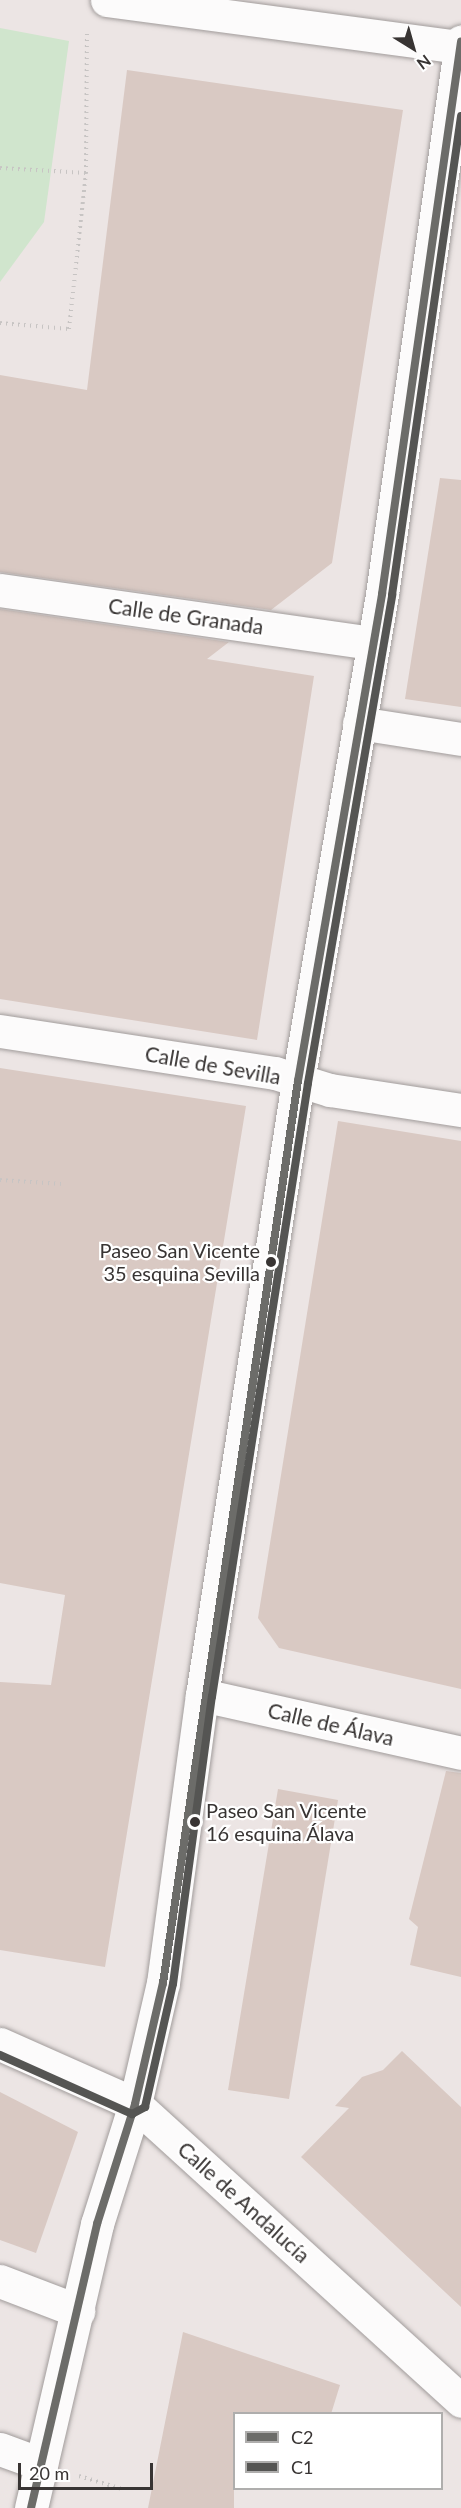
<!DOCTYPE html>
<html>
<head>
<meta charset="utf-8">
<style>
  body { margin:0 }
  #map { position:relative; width:461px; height:2508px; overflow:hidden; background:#ece5e4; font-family:Lato,sans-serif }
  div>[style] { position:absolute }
  .green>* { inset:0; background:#d0e5cd }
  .building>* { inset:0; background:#d9c9c3 }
  .path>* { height:4px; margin-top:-2px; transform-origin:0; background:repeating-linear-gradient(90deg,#c7c4c3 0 1.5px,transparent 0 6px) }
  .roads { filter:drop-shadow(0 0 2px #a19c9b) drop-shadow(0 0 2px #a19c9b) }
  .minor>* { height:33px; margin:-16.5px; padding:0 16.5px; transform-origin:16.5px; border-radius:16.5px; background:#fcfbfb }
  .bus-1>* { height:8px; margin:-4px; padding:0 4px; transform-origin:4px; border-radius:4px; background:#6c6c69 }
  .bus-2>* { height:8px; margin:-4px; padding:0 4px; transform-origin:4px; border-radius:4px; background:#555553 }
  .dots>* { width:16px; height:16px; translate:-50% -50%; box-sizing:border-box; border:3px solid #fff; border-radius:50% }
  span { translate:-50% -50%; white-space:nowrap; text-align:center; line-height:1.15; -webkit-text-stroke:4.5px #fff; paint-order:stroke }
  .bus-label { font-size:20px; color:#383433 }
  .right { translate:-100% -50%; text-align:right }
  .left { translate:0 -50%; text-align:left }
  .street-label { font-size:21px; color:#383433 }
  .legend { position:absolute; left:233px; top:2412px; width:210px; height:78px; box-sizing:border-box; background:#fff; border:2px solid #afaead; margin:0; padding:8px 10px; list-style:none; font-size:18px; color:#383433 }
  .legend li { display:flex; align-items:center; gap:12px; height:30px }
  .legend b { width:30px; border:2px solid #afaead }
  .north { position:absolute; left:383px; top:18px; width:60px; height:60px; -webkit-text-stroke:4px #fff; paint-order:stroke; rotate:143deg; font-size:16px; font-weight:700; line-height:24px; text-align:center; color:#383433 }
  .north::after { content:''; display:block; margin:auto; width:21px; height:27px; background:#383433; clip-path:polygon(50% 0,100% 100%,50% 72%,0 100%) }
  .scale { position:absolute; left:18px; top:2463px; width:135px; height:27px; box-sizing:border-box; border:3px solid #383433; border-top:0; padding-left:8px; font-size:18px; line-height:21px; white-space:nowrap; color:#383433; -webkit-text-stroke:4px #fff; paint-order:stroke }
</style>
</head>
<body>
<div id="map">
  <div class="green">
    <div style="clip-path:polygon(0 28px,69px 41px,44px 222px,0 282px)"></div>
  </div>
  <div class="building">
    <div style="clip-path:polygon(127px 70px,403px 110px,332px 563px,271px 610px,0 572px,0 375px,87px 390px)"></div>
    <div style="clip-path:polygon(440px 478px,461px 480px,461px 707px,405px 699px)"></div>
    <div style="clip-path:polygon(0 609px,229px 642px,207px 659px,314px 676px,257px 1040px,0 999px)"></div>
    <div style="clip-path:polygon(0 1068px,246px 1106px,105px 1967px,0 1950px,0 1682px,51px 1685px,65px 1595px,0 1583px)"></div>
    <div style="clip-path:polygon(338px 1121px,461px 1141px,461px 1689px,279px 1648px,258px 1618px)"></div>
    <div style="clip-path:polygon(446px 1771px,461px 1773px,461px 1977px,410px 1965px,418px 1927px,409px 1919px)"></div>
    <div style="clip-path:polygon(278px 1789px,338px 1800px,289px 2099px,228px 2090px)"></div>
    <div style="clip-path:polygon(402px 2051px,461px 2107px,461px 2307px,301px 2157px,349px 2108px,335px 2106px,362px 2077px,383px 2070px)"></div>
    <div style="clip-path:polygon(0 2092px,78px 2132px,36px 2253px,0 2240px)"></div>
    <div style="clip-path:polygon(183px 2332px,340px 2385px,331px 2414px,234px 2414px,234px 2508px,148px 2508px)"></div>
  </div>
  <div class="path">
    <div style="left:0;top:168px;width:86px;rotate:3.3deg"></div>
    <div style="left:0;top:323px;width:69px;rotate:5deg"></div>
    <div style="left:69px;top:329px;width:157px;rotate:-83.8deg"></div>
    <div style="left:86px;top:173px;width:139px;rotate:-89.6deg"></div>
    <div style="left:0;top:1180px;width:61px;rotate:3.8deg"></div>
    <div style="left:79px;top:2476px;width:45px;rotate:16.8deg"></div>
  </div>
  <div class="roads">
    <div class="minor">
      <div style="left:107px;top:0;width:356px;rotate:7.6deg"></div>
      <div style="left:0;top:590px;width:376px;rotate:8.1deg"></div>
      <div style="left:359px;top:723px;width:103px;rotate:8.9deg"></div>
      <div style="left:0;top:1031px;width:278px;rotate:8.7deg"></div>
      <div style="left:275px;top:1073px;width:58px;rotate:17.2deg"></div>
      <div style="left:330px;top:1090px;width:133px;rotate:8.7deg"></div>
      <div style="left:202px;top:1695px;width:265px;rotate:12.6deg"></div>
      <div style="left:0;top:2044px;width:148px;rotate:24deg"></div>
      <div style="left:135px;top:2104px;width:441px;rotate:42.3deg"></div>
      <div style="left:0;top:2281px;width:84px;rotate:21deg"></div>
      <div style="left:0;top:2449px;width:44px;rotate:20.1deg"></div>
      <div style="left:31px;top:2508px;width:292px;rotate:-76.9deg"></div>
      <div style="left:97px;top:2224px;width:126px;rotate:-72.4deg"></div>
      <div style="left:135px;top:2104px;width:124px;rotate:-77deg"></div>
      <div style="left:163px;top:1983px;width:291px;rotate:-82.3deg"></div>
      <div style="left:202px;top:1695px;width:621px;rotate:-81.11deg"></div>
      <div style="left:298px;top:1081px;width:494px;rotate:-80.2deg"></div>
      <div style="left:382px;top:594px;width:558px;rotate:-81.86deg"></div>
    </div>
  </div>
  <div class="bus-1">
    <div style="left:31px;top:2508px;width:292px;rotate:-76.9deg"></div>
    <div style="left:97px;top:2224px;width:126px;rotate:-72.4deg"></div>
    <div style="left:135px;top:2104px;width:124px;rotate:-77deg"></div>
    <div style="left:163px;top:1983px;width:912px;rotate:-81.49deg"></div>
    <div style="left:298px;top:1081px;width:494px;rotate:-80.2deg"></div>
    <div style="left:382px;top:594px;width:558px;rotate:-81.86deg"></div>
  </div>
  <div class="bus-2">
    <div style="left:0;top:2055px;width:145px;rotate:24.1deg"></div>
    <div style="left:132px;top:2114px;width:15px;rotate:-28deg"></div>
    <div style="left:145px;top:2107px;width:126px;rotate:-77.2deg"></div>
    <div style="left:173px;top:1984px;width:290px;rotate:-82.3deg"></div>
    <div style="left:212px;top:1697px;width:621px;rotate:-81.11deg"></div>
    <div style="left:308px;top:1083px;width:495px;rotate:-80.2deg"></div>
    <div style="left:392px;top:595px;width:484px;rotate:-81.8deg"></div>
  </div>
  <div class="dots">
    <div style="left:271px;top:1262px;background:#383433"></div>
    <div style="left:195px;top:1822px;background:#383433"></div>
  </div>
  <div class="bus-label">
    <span class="right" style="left:260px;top:1262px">Paseo San Vicente<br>35 esquina Sevilla</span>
    <span class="left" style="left:206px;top:1822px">Paseo San Vicente<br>16 esquina Álava</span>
  </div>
  <div class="street-label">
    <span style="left:186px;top:616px;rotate:8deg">Calle de Granada</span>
    <span style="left:213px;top:1065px;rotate:10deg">Calle de Sevilla</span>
    <span style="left:331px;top:1724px;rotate:13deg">Calle de Álava</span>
    <span style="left:244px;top:2202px;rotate:42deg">Calle de Andalucía</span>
  </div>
  <ul class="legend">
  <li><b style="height:8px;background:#6c6c69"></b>C2</li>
  <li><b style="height:8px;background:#555553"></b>C1</li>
  </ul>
  <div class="north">N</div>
  <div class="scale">20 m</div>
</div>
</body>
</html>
